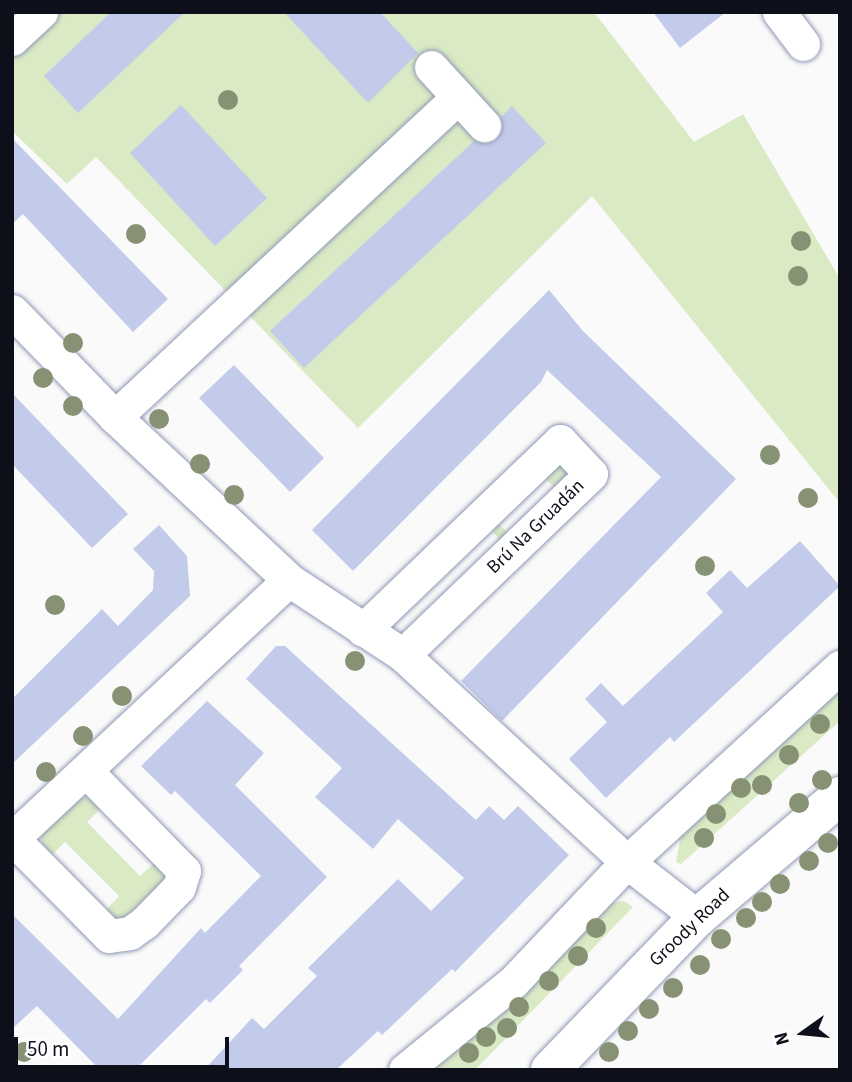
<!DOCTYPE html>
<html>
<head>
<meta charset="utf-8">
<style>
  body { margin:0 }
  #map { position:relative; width:852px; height:1082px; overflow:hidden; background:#fafafa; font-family:"Source Sans 3",sans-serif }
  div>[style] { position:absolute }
  .green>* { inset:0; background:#d9eac4 }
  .building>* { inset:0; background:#c2cbea }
  .roads { filter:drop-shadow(0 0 2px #9098b6) drop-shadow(0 0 2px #9098b6) }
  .street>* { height:33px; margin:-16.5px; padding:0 16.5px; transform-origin:16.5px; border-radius:16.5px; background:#fff }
  .secondary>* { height:38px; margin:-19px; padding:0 19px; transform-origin:19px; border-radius:19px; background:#fff }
  .trees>* { width:20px; height:20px; margin:-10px; border-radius:50%; background:#879174 }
  span { translate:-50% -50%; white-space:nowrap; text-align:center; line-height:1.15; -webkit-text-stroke:6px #fff; paint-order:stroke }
  .street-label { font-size:19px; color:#0d101a }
  .frame { position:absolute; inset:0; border:14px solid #0d101a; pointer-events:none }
  .north { position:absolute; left:768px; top:998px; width:70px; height:70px; -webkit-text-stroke:5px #fff; paint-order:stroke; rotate:255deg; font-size:19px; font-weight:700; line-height:28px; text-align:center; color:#0d101a }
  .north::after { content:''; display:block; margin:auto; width:24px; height:32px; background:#0d101a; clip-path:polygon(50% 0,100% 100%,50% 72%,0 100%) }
  .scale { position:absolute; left:14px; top:1037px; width:215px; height:32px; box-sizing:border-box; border:4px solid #0d101a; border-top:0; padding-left:9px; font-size:21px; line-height:24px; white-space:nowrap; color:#0d101a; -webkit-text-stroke:5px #fff; paint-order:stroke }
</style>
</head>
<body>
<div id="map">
  <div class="green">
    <div style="clip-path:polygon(12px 12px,594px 12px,694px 142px,743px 114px,840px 279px,840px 503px,592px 196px,358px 428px,96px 157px,67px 184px,12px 131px)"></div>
    <div style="clip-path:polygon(556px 460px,572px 477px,507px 547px,486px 525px,493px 518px,509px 534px,555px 488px,540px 473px)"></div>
    <div style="clip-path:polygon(840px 679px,840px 721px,681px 864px,676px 862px,680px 841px,675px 832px)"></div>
    <div style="clip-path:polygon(80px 798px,92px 798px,102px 807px,87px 822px,140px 876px,158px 860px,168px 876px,136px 913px,121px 921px,106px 910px,119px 896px,65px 842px,51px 856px,42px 843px,40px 835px)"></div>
    <div style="clip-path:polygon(624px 901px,633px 907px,475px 1070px,421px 1070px,610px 903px)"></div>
  </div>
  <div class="building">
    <div style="clip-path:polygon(111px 12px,185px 12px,78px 113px,44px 76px)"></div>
    <div style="clip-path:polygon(284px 12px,380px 12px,418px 53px,368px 103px)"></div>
    <div style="clip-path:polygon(653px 12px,726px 12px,680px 48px)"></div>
    <div style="clip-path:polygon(181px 105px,267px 198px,215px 246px,130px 153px)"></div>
    <div style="clip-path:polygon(512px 106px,546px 143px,304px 368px,270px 331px,474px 141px,487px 144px,497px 139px,502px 130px,501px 117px)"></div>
    <div style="clip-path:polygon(12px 138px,168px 299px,133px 332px,23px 214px,12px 224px)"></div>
    <div style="clip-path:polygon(549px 290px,583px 331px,736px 479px,502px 721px,461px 681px,661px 477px,547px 370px,541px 382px,353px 571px,312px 530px)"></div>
    <div style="clip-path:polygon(234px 365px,324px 458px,290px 492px,199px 398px)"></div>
    <div style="clip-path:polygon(12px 393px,128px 514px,92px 548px,12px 464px)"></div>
    <div style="clip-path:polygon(159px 525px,187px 556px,190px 596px,12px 764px,12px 699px,102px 609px,118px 626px,153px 590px,154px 571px,133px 549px)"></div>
    <div style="clip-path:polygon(800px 541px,840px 586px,674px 742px,670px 737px,606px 798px,569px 759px,607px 722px,585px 699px,601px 683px,623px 706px,723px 612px,706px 593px,730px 570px,747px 588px)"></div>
    <div style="clip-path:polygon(276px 646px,285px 646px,476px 820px,489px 806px,504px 820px,518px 806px,569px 855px,455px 972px,452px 969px,382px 1035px,378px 1031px,336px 1070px,204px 1070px,252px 1018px,264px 1029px,317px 976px,308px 968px,398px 879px,431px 911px,464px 878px,398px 819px,373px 849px,315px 797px,342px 768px,246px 679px)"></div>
    <div style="clip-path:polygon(207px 701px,264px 753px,235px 785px,327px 877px,239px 966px,243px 970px,210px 1003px,206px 999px,135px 1070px,100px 1070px,37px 1006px,12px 1029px,12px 914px,118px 1019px,201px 928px,205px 933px,261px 876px,175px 791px,171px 795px,141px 766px)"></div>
  </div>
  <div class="roads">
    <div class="street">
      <div style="left:779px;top:12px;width:40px;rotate:53deg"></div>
      <div style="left:12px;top:39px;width:40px;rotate:-43deg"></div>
      <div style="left:431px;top:67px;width:79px;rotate:47.6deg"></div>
      <div style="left:12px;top:311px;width:148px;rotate:45.8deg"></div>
      <div style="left:115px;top:417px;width:238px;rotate:43.1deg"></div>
      <div style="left:289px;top:580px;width:136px;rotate:33.3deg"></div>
      <div style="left:403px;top:655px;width:305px;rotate:42.7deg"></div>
      <div style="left:627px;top:862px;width:90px;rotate:37.8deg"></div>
      <div style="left:115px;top:417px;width:469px;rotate:-43deg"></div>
      <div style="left:363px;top:630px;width:273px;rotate:-43.8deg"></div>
      <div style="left:560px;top:441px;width:45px;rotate:46.8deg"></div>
      <div style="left:591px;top:474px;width:261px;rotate:136.1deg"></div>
      <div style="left:12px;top:839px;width:379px;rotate:-43.1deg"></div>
      <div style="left:13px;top:839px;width:136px;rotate:45.3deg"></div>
      <div style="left:109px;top:936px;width:21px;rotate:-8deg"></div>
      <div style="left:130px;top:933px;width:17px;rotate:-36deg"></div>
      <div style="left:144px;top:923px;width:50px;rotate:-45.8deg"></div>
      <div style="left:179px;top:887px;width:17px;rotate:-73deg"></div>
      <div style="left:184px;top:871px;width:140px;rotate:-134.4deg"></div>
      <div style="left:405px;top:1070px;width:139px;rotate:-39.2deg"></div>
      <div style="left:513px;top:982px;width:166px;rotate:-46.5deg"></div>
      <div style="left:627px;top:862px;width:289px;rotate:-42.5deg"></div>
    </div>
    <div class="secondary">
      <div style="left:550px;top:1070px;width:213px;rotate:-46deg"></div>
      <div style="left:698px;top:917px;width:187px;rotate:-40.4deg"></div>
    </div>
  </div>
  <div class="trees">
    <div style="left:228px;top:100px"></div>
    <div style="left:136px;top:234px"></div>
    <div style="left:801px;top:241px"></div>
    <div style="left:798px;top:276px"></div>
    <div style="left:73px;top:343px"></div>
    <div style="left:43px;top:378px"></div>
    <div style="left:73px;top:406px"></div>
    <div style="left:159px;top:419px"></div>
    <div style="left:770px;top:455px"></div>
    <div style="left:200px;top:464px"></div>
    <div style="left:234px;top:495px"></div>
    <div style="left:808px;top:498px"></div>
    <div style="left:705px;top:566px"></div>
    <div style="left:55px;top:605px"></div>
    <div style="left:355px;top:661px"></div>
    <div style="left:122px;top:696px"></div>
    <div style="left:820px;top:724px"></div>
    <div style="left:83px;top:736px"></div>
    <div style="left:789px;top:755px"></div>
    <div style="left:46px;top:772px"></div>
    <div style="left:822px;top:780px"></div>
    <div style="left:762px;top:785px"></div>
    <div style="left:741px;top:788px"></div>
    <div style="left:799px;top:803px"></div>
    <div style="left:716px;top:814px"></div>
    <div style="left:704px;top:838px"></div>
    <div style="left:828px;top:843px"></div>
    <div style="left:809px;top:861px"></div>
    <div style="left:780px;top:884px"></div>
    <div style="left:762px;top:902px"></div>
    <div style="left:746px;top:918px"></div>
    <div style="left:596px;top:928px"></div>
    <div style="left:721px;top:939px"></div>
    <div style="left:578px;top:956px"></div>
    <div style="left:700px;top:965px"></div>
    <div style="left:549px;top:981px"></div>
    <div style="left:673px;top:988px"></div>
    <div style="left:519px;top:1007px"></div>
    <div style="left:649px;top:1009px"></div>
    <div style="left:507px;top:1028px"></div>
    <div style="left:628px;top:1031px"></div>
    <div style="left:486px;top:1037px"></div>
    <div style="left:24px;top:1052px"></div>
    <div style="left:609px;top:1052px"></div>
    <div style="left:469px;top:1053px"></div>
  </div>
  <div class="street-label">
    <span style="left:536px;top:527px;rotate:-44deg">Brú Na Gruadán</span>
    <span style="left:690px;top:928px;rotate:-44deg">Groody Road</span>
  </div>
  <div class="frame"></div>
  <div class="north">N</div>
  <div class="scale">50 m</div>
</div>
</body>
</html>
